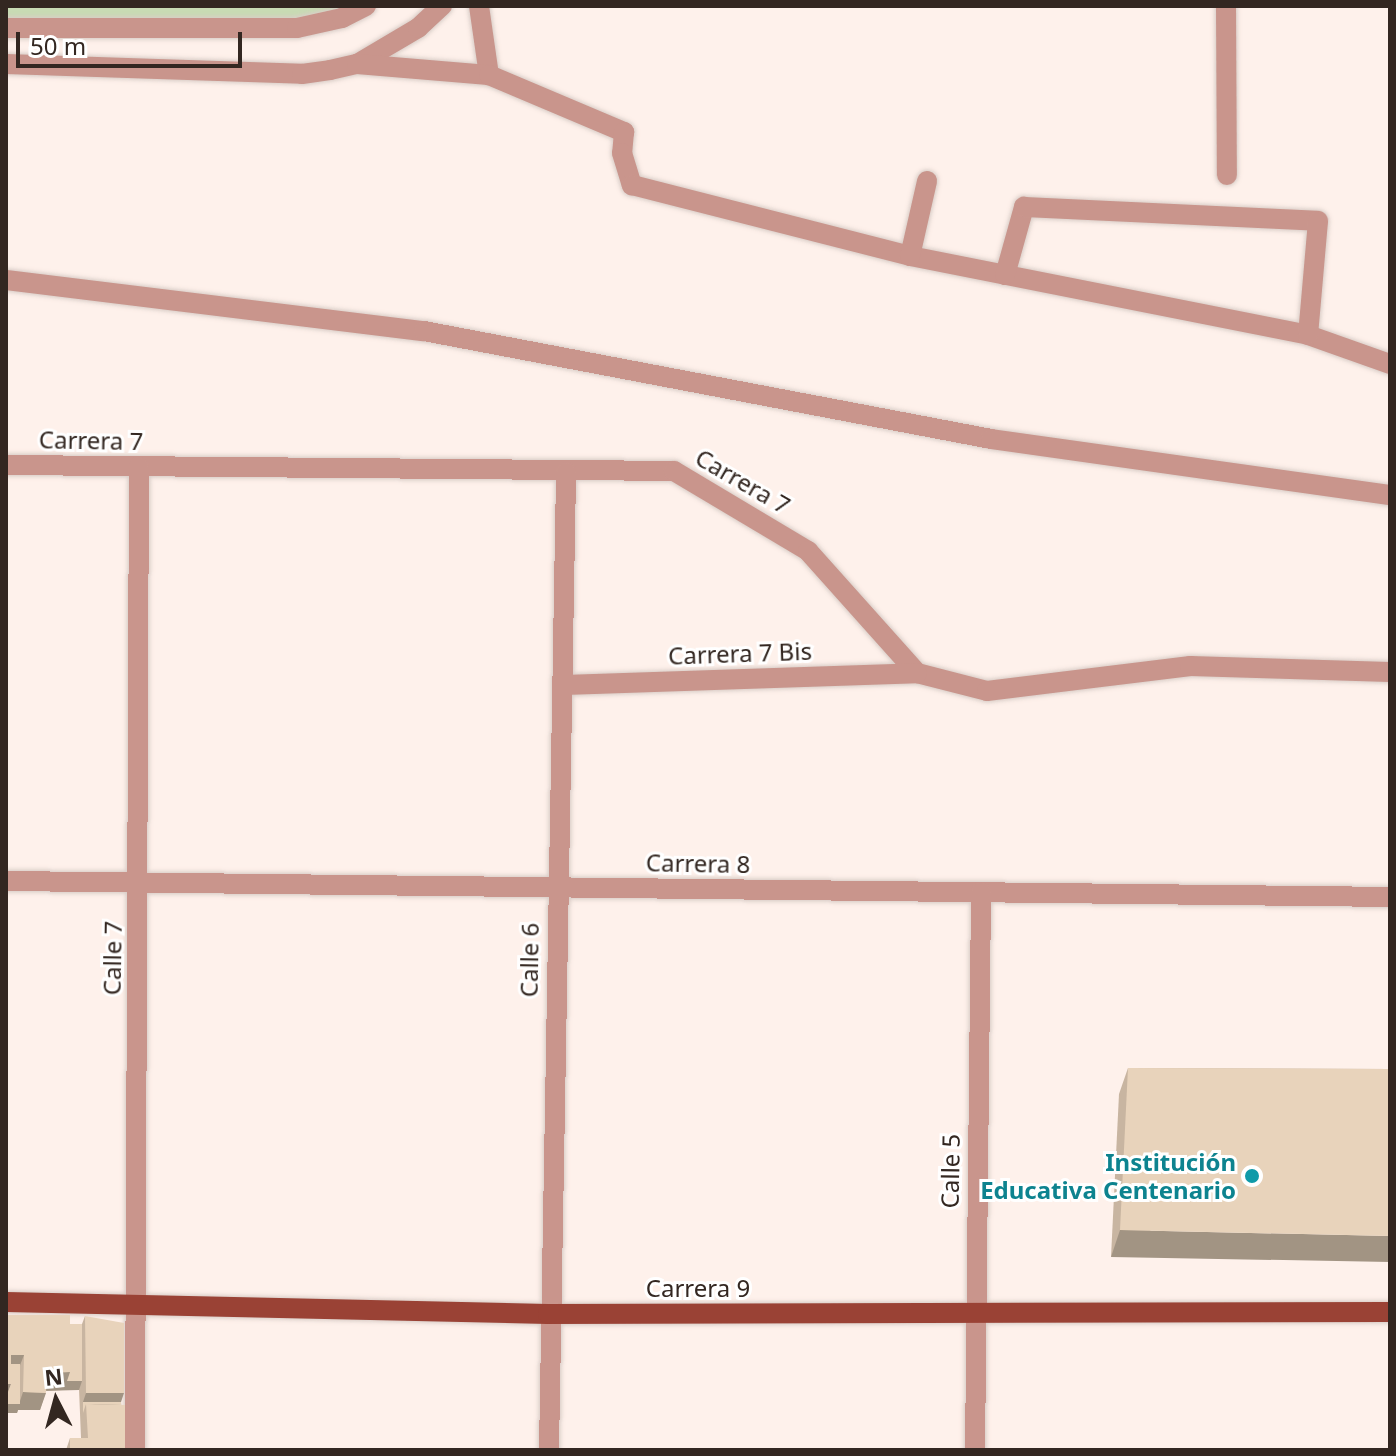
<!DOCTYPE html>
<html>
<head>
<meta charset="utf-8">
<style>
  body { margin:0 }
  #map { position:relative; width:1396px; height:1456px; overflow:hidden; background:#fef1eb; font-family:"Noto Sans",sans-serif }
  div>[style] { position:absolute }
  .green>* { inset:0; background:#c8dbb4 }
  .roads { filter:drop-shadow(0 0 2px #d9cdc7) drop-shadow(0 0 2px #d9cdc7) }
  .minor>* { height:20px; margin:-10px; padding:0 10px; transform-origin:10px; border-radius:10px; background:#c9958c }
  .major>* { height:20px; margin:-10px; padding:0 10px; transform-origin:10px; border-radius:10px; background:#9a4235 }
  .wall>* { inset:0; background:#c8b5a1 }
  .shaded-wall>* { inset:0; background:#a29483 }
  .building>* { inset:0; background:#e8d3bb }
  .dots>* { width:22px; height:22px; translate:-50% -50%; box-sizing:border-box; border:4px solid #fff; border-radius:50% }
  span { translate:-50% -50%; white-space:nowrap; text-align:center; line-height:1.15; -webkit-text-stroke:6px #fff; paint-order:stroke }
  .street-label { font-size:24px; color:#332721 }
  .culture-label { font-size:24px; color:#0d838f; font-weight:700 }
  .right { translate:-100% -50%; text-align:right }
  .frame { position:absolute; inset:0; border:8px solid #332721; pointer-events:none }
  .north { position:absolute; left:16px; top:1360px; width:80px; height:80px; -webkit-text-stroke:6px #fff; paint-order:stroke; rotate:354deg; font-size:22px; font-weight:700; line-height:32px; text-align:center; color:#332721 }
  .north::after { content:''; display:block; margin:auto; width:28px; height:36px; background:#332721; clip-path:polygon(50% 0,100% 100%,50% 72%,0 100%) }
  .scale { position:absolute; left:16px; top:32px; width:226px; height:36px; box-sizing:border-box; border:4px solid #332721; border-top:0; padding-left:10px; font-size:24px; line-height:28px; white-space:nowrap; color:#332721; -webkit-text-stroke:6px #fff; paint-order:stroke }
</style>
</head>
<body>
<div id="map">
  <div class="green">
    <div style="clip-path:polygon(6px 6px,366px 6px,342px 18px,6px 28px)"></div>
  </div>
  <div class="roads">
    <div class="minor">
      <div style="left:479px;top:6px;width:70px;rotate:81.8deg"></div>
      <div style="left:1226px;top:6px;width:169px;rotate:89.7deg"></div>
      <div style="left:6px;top:28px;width:291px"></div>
      <div style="left:297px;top:28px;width:46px;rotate:-12.5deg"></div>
      <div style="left:342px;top:18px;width:27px;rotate:-27deg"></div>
      <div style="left:6px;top:64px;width:296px;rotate:1.9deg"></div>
      <div style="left:302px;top:74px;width:28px;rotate:-8deg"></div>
      <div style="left:330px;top:70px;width:28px;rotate:-13deg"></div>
      <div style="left:357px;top:64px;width:71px;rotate:-30.5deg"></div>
      <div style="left:418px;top:28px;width:33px;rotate:-43deg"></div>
      <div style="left:357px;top:64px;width:132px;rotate:4.8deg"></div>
      <div style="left:489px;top:75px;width:147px;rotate:22.9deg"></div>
      <div style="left:624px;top:132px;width:21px;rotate:95deg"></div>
      <div style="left:622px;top:153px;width:34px;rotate:73deg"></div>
      <div style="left:632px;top:185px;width:287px;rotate:14.3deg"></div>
      <div style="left:910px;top:256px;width:406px;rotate:11.2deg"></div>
      <div style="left:1308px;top:335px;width:87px;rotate:19.5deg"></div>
      <div style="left:910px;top:256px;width:77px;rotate:-77.2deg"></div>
      <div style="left:1005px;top:275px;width:71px;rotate:-74.4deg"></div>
      <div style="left:1024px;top:207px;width:294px;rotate:2.7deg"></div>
      <div style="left:1318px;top:221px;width:114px;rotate:95deg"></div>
      <div style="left:6px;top:280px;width:421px;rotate:7deg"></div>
      <div style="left:424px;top:331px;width:577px;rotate:10.78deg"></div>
      <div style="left:991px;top:439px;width:403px;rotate:8deg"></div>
      <div style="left:6px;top:465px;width:668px;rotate:0.51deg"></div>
      <div style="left:674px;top:471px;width:156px;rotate:30.8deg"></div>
      <div style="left:808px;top:551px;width:164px;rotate:48.2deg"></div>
      <div style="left:917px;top:673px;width:72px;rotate:14.4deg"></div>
      <div style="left:987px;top:691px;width:205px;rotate:-7deg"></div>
      <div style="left:1190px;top:666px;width:200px;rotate:1.7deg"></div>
      <div style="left:564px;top:685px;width:353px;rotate:-1.9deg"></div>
      <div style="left:6px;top:881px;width:1384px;rotate:0.66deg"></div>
      <div style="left:135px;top:1450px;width:983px;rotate:-89.77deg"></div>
      <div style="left:549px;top:1450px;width:978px;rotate:-89deg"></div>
      <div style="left:975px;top:1450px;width:558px;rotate:-89.38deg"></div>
    </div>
    <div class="major">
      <div style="left:6px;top:1302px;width:542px;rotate:1.27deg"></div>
      <div style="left:548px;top:1314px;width:842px;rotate:-0.14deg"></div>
    </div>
  </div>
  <div class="wall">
    <div style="clip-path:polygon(1128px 1068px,1390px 1069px,1111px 1257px,1119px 1094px)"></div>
    <div style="clip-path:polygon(6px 1315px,70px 1324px,82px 1324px,85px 1316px,121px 1402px,125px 1450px,66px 1450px,70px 1438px,81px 1438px,79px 1389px,46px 1391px,40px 1410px,18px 1410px,17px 1413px,8px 1413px,8px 1424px,6px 1430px)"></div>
  </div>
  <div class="shaded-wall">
    <div style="clip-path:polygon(1120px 1230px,1390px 1236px,1390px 1262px,1111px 1257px)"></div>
    <div style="clip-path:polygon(8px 1355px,24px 1355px,17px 1373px,6px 1373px)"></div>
    <div style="clip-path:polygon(70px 1372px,82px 1381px,79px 1390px,40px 1391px,47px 1373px)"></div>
    <div style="clip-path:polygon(6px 1384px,11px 1384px,6px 1398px)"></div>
    <div style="clip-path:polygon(23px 1392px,46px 1393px,40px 1410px,18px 1410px,17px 1413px,6px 1413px,6px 1404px,19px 1404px)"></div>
    <div style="clip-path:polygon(86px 1393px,124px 1393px,118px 1411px,83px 1402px)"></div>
  </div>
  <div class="building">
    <div style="clip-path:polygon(1128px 1068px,1390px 1069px,1390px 1236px,1120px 1230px)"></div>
    <div style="clip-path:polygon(6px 1315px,70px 1315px,70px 1372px,47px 1373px,46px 1393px,23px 1392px,24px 1355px,11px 1355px,11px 1339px,6px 1339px)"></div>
    <div style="clip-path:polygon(85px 1316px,124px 1323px,124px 1393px,86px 1393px)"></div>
    <div style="clip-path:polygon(70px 1324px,82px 1324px,82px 1381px,67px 1381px,70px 1372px)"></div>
    <div style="clip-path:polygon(6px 1339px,11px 1339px,11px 1384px,6px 1384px)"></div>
    <div style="clip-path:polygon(11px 1364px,20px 1364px,20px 1404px,8px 1404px,8px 1392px,11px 1384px)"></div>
    <div style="clip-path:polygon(6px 1392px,8px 1392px,8px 1424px,6px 1424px)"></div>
    <div style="clip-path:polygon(83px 1402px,121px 1402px,121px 1405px,86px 1404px,83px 1413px)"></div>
    <div style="clip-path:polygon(86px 1404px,125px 1405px,125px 1450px,70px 1450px,70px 1438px,88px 1438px)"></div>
  </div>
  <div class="dots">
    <div style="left:1252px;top:1176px;background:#0f9aa8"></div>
  </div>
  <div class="street-label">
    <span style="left:91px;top:440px;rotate:1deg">Carrera 7</span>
    <span style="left:743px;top:481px;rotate:30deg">Carrera 7</span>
    <span style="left:740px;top:653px;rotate:-2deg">Carrera 7 Bis</span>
    <span style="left:698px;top:863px;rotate:1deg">Carrera 8</span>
    <span style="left:112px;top:958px;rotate:-89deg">Calle 7</span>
    <span style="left:529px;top:960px;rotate:-89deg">Calle 6</span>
    <span style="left:950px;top:1171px;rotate:-89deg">Calle 5</span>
    <span style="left:698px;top:1288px">Carrera 9</span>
  </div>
  <div class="culture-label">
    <span class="right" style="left:1236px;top:1176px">Institución<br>Educativa Centenario</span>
  </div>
  <div class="frame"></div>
  <div class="north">N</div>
  <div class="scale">50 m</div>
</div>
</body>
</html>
